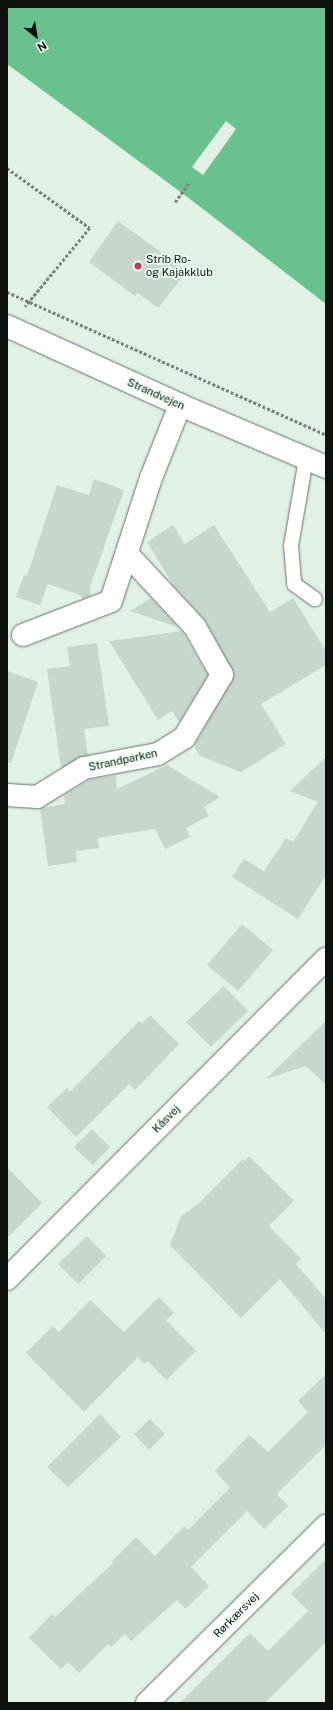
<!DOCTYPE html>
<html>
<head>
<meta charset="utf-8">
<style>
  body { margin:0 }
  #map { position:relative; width:333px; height:1710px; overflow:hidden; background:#e1f1e6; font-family:"Public Sans",sans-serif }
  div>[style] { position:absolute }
  .water>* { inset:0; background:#69c18e }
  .pier>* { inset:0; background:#e1f1e6 }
  .building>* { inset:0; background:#c7d7cd }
  .path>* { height:2.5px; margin-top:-1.25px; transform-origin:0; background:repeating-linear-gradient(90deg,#79847d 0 3px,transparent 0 5px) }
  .roads { filter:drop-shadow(0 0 1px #647369) drop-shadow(0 0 1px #647369) }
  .service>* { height:14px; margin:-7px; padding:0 7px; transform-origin:7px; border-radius:7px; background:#fff }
  .minor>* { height:22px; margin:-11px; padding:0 11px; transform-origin:11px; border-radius:11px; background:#fff }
  .tertiary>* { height:22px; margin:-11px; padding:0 11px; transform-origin:11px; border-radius:11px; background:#fff }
  .dots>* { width:11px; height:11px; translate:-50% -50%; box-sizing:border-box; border:2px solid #eefff3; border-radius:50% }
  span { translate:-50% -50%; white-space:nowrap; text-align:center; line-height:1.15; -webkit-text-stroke:3.5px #eefff3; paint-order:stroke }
  .poi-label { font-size:11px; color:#0c110e }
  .left { translate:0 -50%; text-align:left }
  .street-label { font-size:11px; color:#0c110e }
  .frame { position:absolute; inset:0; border:8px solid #0c110e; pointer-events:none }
  .north { position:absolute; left:16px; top:16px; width:40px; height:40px; -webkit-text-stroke:3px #eefff3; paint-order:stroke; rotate:150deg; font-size:11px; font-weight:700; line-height:16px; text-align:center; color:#0c110e }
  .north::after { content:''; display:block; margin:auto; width:14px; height:18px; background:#0c110e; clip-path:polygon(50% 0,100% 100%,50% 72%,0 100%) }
</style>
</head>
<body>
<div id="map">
  <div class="water">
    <div style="clip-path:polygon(7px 7px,326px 7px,326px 304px,190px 199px,7px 64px)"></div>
  </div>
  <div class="pier">
    <div style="clip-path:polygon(226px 121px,236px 129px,203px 175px,192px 167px)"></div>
  </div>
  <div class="building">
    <div style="clip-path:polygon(118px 221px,187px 271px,158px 308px,138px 293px,135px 296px,89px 262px)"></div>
    <div style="clip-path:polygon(94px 479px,124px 490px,90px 587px,91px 595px,83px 599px,80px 595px,48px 584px,40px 605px,16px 597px,24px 575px,27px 576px,57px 485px,89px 495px)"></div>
    <div style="clip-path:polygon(173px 525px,185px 544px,214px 525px,270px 612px,293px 598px,326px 651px,326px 665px,261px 704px,286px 744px,241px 772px,200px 756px,194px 746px,234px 675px,206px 621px,173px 585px,147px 542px)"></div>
    <div style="clip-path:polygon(151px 598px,178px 627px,130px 611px)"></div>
    <div style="clip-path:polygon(182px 631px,208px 675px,179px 722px,172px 711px,158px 720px,109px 641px)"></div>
    <div style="clip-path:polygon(97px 643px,109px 726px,84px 729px,88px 755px,61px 768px,47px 669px,70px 666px,67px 647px)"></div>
    <div style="clip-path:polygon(7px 671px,38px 682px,11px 763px,7px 762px)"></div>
    <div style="clip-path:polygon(326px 757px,326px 875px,298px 919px,232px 877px,244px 859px,264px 871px,286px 838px,293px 842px,318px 802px,290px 791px)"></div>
    <div style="clip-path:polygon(167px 765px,220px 797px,204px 807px,209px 816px,186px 828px,190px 837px,165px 849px,155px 829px,98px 838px,99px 848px,76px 851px,77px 862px,48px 866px,40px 808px,65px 804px,64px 795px,89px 780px,116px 775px,117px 789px)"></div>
    <div style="clip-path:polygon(242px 924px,273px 950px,238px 991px,207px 965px)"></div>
    <div style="clip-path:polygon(224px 986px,248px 1011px,211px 1047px,186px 1022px)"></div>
    <div style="clip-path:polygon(150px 1015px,179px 1044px,135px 1090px,129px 1084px,76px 1137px,47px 1107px,67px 1088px,70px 1092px,139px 1021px,142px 1023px)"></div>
    <div style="clip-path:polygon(326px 1021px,326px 1085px,306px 1066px,266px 1079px)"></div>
    <div style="clip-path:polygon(92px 1129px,110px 1147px,93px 1165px,74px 1147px)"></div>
    <div style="clip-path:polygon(249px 1156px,294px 1201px,269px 1226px,301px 1259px,296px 1264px,326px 1299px,326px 1334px,280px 1279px,241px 1318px,170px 1245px,181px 1216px,198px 1204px,243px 1159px,245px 1161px)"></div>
    <div style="clip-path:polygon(7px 1167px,42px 1203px,7px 1238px)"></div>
    <div style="clip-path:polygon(87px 1236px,106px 1256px,78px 1284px,58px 1264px)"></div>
    <div style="clip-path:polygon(159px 1297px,174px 1313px,166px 1320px,196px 1351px,166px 1380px,148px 1361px,144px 1364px,138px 1357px,84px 1412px,26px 1353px,53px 1326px,59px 1332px,90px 1300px,124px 1332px)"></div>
    <div style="clip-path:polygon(326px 1374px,326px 1445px,277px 1494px,288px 1506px,264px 1529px,247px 1511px,191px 1567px,209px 1586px,186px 1609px,177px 1600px,131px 1641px,125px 1634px,111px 1647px,108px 1644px,79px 1673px,68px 1662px,61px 1669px,29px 1638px,52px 1614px,55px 1617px,113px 1563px,112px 1561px,136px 1537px,155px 1556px,184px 1526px,188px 1530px,230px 1488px,215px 1471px,249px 1435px,268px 1452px,308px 1412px,298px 1401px)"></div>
    <div style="clip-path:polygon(100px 1414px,121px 1437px,68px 1487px,47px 1467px)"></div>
    <div style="clip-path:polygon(150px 1419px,165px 1434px,149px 1450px,134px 1434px)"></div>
    <div style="clip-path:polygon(326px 1559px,326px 1642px,265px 1703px,180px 1703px,250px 1633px,268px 1651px,308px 1611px,317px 1619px,291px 1594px)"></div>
  </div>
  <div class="path">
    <div style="left:7px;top:168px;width:102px;rotate:35.9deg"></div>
    <div style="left:90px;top:228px;width:102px;rotate:129.4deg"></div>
    <div style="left:175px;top:202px;width:24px;rotate:-54deg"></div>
    <div style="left:7px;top:292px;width:350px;rotate:24.1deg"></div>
  </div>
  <div class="roads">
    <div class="service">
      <div style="left:306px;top:459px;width:88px;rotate:99.8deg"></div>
      <div style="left:291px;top:546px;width:38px;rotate:85deg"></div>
      <div style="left:294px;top:584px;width:26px;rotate:36deg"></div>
    </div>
    <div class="minor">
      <div style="left:23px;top:635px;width:94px;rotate:-21.1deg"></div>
      <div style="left:111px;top:601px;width:129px;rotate:-72deg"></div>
      <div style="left:151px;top:478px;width:79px;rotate:-68.3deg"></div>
      <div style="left:7px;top:795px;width:30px;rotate:4deg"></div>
      <div style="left:37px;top:797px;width:55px;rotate:-31.7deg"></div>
      <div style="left:84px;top:768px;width:75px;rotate:-10.7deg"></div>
      <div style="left:158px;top:754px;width:31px;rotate:-32deg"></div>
      <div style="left:184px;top:738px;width:74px;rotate:-58.9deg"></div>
      <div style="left:222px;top:675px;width:55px;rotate:-119.4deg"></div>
      <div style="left:195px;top:627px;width:98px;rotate:-132.9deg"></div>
      <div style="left:7px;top:1279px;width:452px;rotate:-45.1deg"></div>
      <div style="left:147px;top:1703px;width:252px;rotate:-44.7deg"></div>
    </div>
    <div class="tertiary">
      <div style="left:7px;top:326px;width:190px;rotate:24.5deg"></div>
      <div style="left:180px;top:405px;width:159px;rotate:23deg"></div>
    </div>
  </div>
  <div class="dots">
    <div style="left:138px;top:266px;background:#c83a65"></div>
  </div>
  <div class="poi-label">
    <span class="left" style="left:146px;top:266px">Strib Ro-<br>og Kajakklub</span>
  </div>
  <div class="street-label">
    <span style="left:156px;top:394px;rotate:24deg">Strandvejen</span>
    <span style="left:123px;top:760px;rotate:-12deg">Strandparken</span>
    <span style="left:166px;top:1119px;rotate:-45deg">Kåsvej</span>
    <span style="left:236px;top:1615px;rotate:-45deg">Rørkærsvej</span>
  </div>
  <div class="frame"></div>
  <div class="north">N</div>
</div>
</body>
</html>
